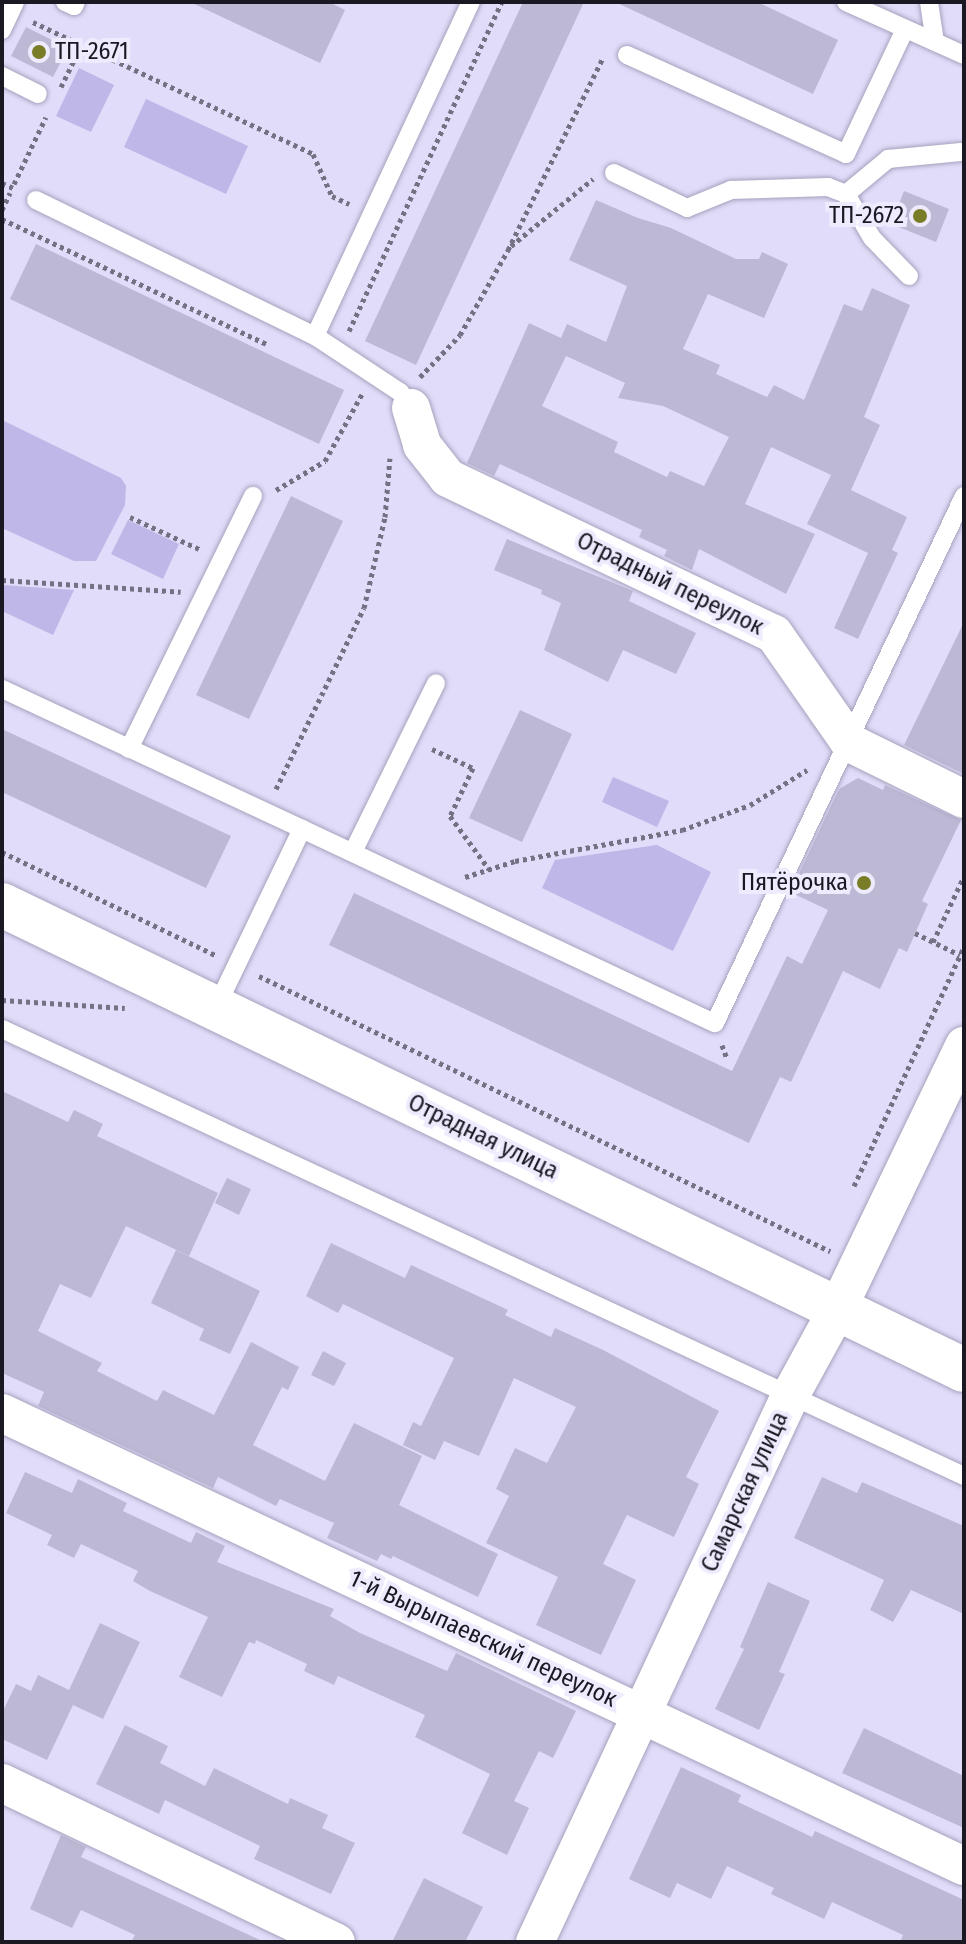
<!DOCTYPE html>
<html>
<head>
<meta charset="utf-8">
<style>
  body { margin:0 }
  #map { position:relative; width:966px; height:1944px; overflow:hidden; background:#e0dcf9; font-family:"Fira Sans Condensed",sans-serif }
  div>[style] { position:absolute }
  .green>* { inset:0; background:#bfb7e8 }
  .building>* { inset:0; background:#bdb9d5 }
  .path>* { height:5px; margin-top:-2.5px; transform-origin:0; background:repeating-linear-gradient(90deg,#747184 0 4px,transparent 0 8px) }
  .roads { filter:drop-shadow(0 0 2px #a5a2bd) drop-shadow(0 0 2px #a5a2bd) }
  .service>* { height:18px; margin:-9px; padding:0 9px; transform-origin:9px; border-radius:9px; background:#fff }
  .minor>* { height:38px; margin:-19px; padding:0 19px; transform-origin:19px; border-radius:19px; background:#fff }
  .tertiary>* { height:44px; margin:-22px; padding:0 22px; transform-origin:22px; border-radius:22px; background:#fff }
  .dots>* { width:22px; height:22px; translate:-50% -50%; box-sizing:border-box; border:4px solid #edebfd; border-radius:50% }
  span { translate:-50% -50%; white-space:nowrap; text-align:center; line-height:1.15; -webkit-text-stroke:8px #edebfd; paint-order:stroke }
  .poi-label { font-size:24px; color:#1a1822 }
  .left { translate:0 -50%; text-align:left }
  .right { translate:-100% -50%; text-align:right }
  .street-label { font-size:24px; color:#1a1822 }
  .frame { position:absolute; inset:0; border:4px solid #1a1822; pointer-events:none }
</style>
</head>
<body>
<div id="map">
  <div class="green">
    <div style="clip-path:polygon(79px 68px,114px 85px,91px 132px,56px 116px)"></div>
    <div style="clip-path:polygon(146px 99px,248px 146px,226px 194px,124px 147px)"></div>
    <div style="clip-path:polygon(2px 420px,121px 478px,126px 486px,125px 505px,96px 561px,74px 561px,2px 528px)"></div>
    <div style="clip-path:polygon(128px 520px,179px 544px,163px 579px,111px 554px)"></div>
    <div style="clip-path:polygon(2px 585px,74px 590px,53px 635px,2px 611px)"></div>
    <div style="clip-path:polygon(613px 777px,669px 801px,657px 827px,602px 802px)"></div>
    <div style="clip-path:polygon(657px 845px,711px 872px,673px 951px,542px 888px,555px 860px)"></div>
  </div>
  <div class="building">
    <div style="clip-path:polygon(190px 2px,329px 2px,345px 10px,320px 63px)"></div>
    <div style="clip-path:polygon(523px 2px,584px 2px,416px 365px,365px 341px)"></div>
    <div style="clip-path:polygon(615px 2px,757px 2px,838px 40px,813px 94px)"></div>
    <div style="clip-path:polygon(26px 27px,68px 48px,53px 77px,11px 56px)"></div>
    <div style="clip-path:polygon(904px 191px,949px 209px,936px 242px,891px 224px)"></div>
    <div style="clip-path:polygon(evenodd,596px 200px,638px 218px,671px 228px,736px 259px,759px 259px,762px 252px,788px 264px,764px 318px,708px 294px,683px 349px,720px 365px,716px 374px,767px 397px,774px 385px,804px 400px,844px 304px,862px 311px,872px 288px,910px 305px,864px 417px,880px 425px,851px 490px,907px 517px,892px 550px,898px 553px,858px 639px,834px 628px,868px 553px,807px 524px,831px 475px,771px 447px,745px 504px,815px 534px,786px 594px,699px 549px,692px 570px,664px 556px,667px 550px,639px 537px,642px 530px,500px 464px,494px 476px,467px 463px,529px 323px,561px 338px,567px 324px,606px 342px,627px 286px,569px 260px,596px 200px,566px 356px,625px 383px,618px 398px,663px 406px,729px 437px,704px 486px,670px 471px,667px 477px,614px 452px,618px 442px,542px 406px,566px 356px)"></div>
    <div style="clip-path:polygon(36px 244px,344px 390px,319px 444px,10px 299px)"></div>
    <div style="clip-path:polygon(291px 496px,343px 521px,249px 719px,196px 695px)"></div>
    <div style="clip-path:polygon(507px 539px,633px 591px,629px 601px,696px 633px,676px 674px,623px 650px,608px 682px,544px 650px,561px 603px,541px 594px,542px 590px,494px 570px)"></div>
    <div style="clip-path:polygon(964px 622px,964px 774px,904px 745px)"></div>
    <div style="clip-path:polygon(520px 710px,572px 734px,522px 842px,469px 818px)"></div>
    <div style="clip-path:polygon(2px 729px,231px 836px,206px 888px,2px 792px)"></div>
    <div style="clip-path:polygon(858px 778px,883px 790px,885px 785px,961px 820px,922px 901px,928px 904px,907px 952px,899px 948px,880px 989px,843px 971px,791px 1082px,780px 1077px,749px 1143px,329px 945px,354px 893px,732px 1071px,787px 956px,802px 964px,828px 910px,794px 894px,799px 884px,795px 882px,839px 789px)"></div>
    <div style="clip-path:polygon(2px 1091px,68px 1122px,74px 1110px,103px 1124px,97px 1136px,218px 1193px,189px 1256px,126px 1226px,91px 1298px,60px 1284px,38px 1331px,102px 1363px,97px 1371px,157px 1401px,163px 1390px,214px 1415px,251px 1342px,299px 1367px,288px 1390px,282px 1387px,253px 1445px,325px 1481px,354px 1423px,422px 1456px,399px 1505px,498px 1554px,478px 1597px,393px 1556px,391px 1559px,381px 1554px,377px 1561px,327px 1538px,334px 1523px,280px 1499px,276px 1506px,218px 1477px,213px 1488px,38px 1406px,44px 1392px,2px 1373px)"></div>
    <div style="clip-path:polygon(227px 1178px,251px 1189px,239px 1215px,215px 1203px)"></div>
    <div style="clip-path:polygon(331px 1243px,405px 1278px,411px 1265px,508px 1310px,505px 1315px,551px 1337px,555px 1328px,603px 1350px,719px 1411px,686px 1477px,699px 1484px,674px 1537px,627px 1515px,603px 1564px,636px 1580px,601px 1655px,536px 1625px,558px 1577px,486px 1543px,509px 1496px,496px 1489px,515px 1448px,547px 1463px,576px 1407px,514px 1378px,479px 1456px,444px 1441px,435px 1460px,403px 1445px,413px 1422px,421px 1426px,454px 1358px,343px 1304px,338px 1313px,306px 1296px)"></div>
    <div style="clip-path:polygon(176px 1250px,260px 1291px,230px 1354px,199px 1340px,204px 1329px,151px 1303px)"></div>
    <div style="clip-path:polygon(323px 1351px,346px 1363px,334px 1386px,311px 1375px)"></div>
    <div style="clip-path:polygon(25px 1472px,72px 1493px,78px 1479px,127px 1503px,123px 1511px,191px 1543px,196px 1532px,225px 1546px,217px 1562px,334px 1609px,330px 1616px,360px 1633px,447px 1671px,456px 1653px,576px 1711px,553px 1758px,539px 1751px,514px 1801px,529px 1808px,507px 1855px,462px 1833px,490px 1774px,415px 1737px,425px 1715px,338px 1676px,334px 1685px,304px 1671px,307px 1664px,256px 1640px,255px 1644px,249px 1642px,222px 1697px,179px 1677px,208px 1617px,150px 1591px,133px 1581px,138px 1571px,81px 1544px,74px 1558px,47px 1545px,52px 1535px,6px 1513px)"></div>
    <div style="clip-path:polygon(822px 1477px,857px 1493px,862px 1482px,964px 1526px,964px 1614px,911px 1590px,893px 1622px,870px 1610px,884px 1580px,794px 1538px)"></div>
    <div style="clip-path:polygon(768px 1582px,810px 1601px,779px 1672px,785px 1674px,759px 1730px,715px 1709px,744px 1649px,740px 1647px)"></div>
    <div style="clip-path:polygon(100px 1623px,140px 1642px,103px 1719px,73px 1705px,47px 1760px,2px 1739px,2px 1713px,16px 1684px,31px 1691px,38px 1675px,69px 1690px)"></div>
    <div style="clip-path:polygon(125px 1725px,168px 1746px,160px 1763px,205px 1786px,214px 1768px,288px 1804px,290px 1798px,328px 1815px,322px 1828px,355px 1843px,331px 1894px,254px 1859px,260px 1846px,165px 1800px,159px 1814px,96px 1784px)"></div>
    <div style="clip-path:polygon(864px 1728px,964px 1776px,964px 1828px,842px 1773px)"></div>
    <div style="clip-path:polygon(681px 1767px,741px 1795px,738px 1802px,812px 1837px,815px 1831px,964px 1900px,964px 1942px,900px 1942px,903px 1935px,832px 1902px,824px 1919px,771px 1894px,774px 1888px,727px 1866px,711px 1899px,677px 1883px,670px 1898px,629px 1879px)"></div>
    <div style="clip-path:polygon(61px 1835px,86px 1847px,81px 1857px,264px 1942px,131px 1942px,135px 1935px,81px 1910px,72px 1928px,30px 1909px)"></div>
    <div style="clip-path:polygon(424px 1878px,483px 1907px,465px 1942px,392px 1942px)"></div>
  </div>
  <div class="path">
    <div style="left:33px;top:22px;width:310px;rotate:25.2deg"></div>
    <div style="left:313px;top:154px;width:46px;rotate:65.7deg"></div>
    <div style="left:332px;top:196px;width:19px;rotate:25deg"></div>
    <div style="left:61px;top:87px;width:46px;rotate:-64deg"></div>
    <div style="left:2px;top:183px;width:12px;rotate:24deg"></div>
    <div style="left:14px;top:184px;width:74px;rotate:-64.5deg"></div>
    <div style="left:2px;top:210px;width:19px;rotate:-65deg"></div>
    <div style="left:2px;top:219px;width:295px;rotate:25.3deg"></div>
    <div style="left:511px;top:246px;width:106px;rotate:-39.3deg"></div>
    <div style="left:349px;top:331px;width:363px;rotate:-65.1deg"></div>
    <div style="left:420px;top:377px;width:58px;rotate:-46.4deg"></div>
    <div style="left:460px;top:335px;width:98px;rotate:-60.5deg"></div>
    <div style="left:508px;top:250px;width:214px;rotate:-63.7deg"></div>
    <div style="left:276px;top:490px;width:57px;rotate:-30.6deg"></div>
    <div style="left:325px;top:461px;width:77px;rotate:-61.1deg"></div>
    <div style="left:130px;top:517px;width:78px;rotate:24.9deg"></div>
    <div style="left:2px;top:580px;width:179px;rotate:3.8deg"></div>
    <div style="left:432px;top:749px;width:45px;rotate:24.9deg"></div>
    <div style="left:473px;top:768px;width:53px;rotate:115.6deg"></div>
    <div style="left:450px;top:816px;width:66px;rotate:53.7deg"></div>
    <div style="left:276px;top:789px;width:201px;rotate:-64.1deg"></div>
    <div style="left:364px;top:608px;width:93px;rotate:-77deg"></div>
    <div style="left:385px;top:517px;width:59px;rotate:-85.2deg"></div>
    <div style="left:2px;top:852px;width:239px;rotate:25.8deg"></div>
    <div style="left:465px;top:877px;width:52px;rotate:-17.7deg"></div>
    <div style="left:515px;top:861px;width:170px;rotate:-10.5deg"></div>
    <div style="left:682px;top:830px;width:72px;rotate:-20.2deg"></div>
    <div style="left:750px;top:805px;width:67px;rotate:-31.6deg"></div>
    <div style="left:915px;top:933px;width:50px;rotate:26.1deg"></div>
    <div style="left:933px;top:942px;width:73px;rotate:-64.8deg"></div>
    <div style="left:259px;top:976px;width:634px;rotate:25.72deg"></div>
    <div style="left:2px;top:1000px;width:123px;rotate:3.7deg"></div>
    <div style="left:722px;top:1045px;width:15px;rotate:70deg"></div>
    <div style="left:854px;top:1186px;width:263px;rotate:-65.3deg"></div>
  </div>
  <div class="roads">
    <div class="service">
      <div style="left:65px;top:2px;width:10px;rotate:24deg"></div>
      <div style="left:74px;top:6px;width:4px;rotate:-63deg"></div>
      <div style="left:846px;top:2px;width:129px;rotate:24.2deg"></div>
      <div style="left:929px;top:2px;width:40px;rotate:81.5deg"></div>
      <div style="left:2px;top:30px;width:31px;rotate:-65deg"></div>
      <div style="left:627px;top:55px;width:240px;rotate:24.3deg"></div>
      <div style="left:846px;top:154px;width:138px;rotate:-64.7deg"></div>
      <div style="left:2px;top:76px;width:40px;rotate:26.6deg"></div>
      <div style="left:614px;top:173px;width:81px;rotate:25.6deg"></div>
      <div style="left:687px;top:208px;width:48px;rotate:-22.2deg"></div>
      <div style="left:731px;top:190px;width:97px;rotate:-1.8deg"></div>
      <div style="left:828px;top:187px;width:19px;rotate:21deg"></div>
      <div style="left:846px;top:194px;width:51px;rotate:59.4deg"></div>
      <div style="left:872px;top:238px;width:53px;rotate:45.8deg"></div>
      <div style="left:846px;top:194px;width:55px;rotate:-39.8deg"></div>
      <div style="left:888px;top:159px;width:73px;rotate:-5.5deg"></div>
      <div style="left:36px;top:200px;width:310px;rotate:26deg"></div>
      <div style="left:315px;top:336px;width:102px;rotate:33.4deg"></div>
      <div style="left:400px;top:392px;width:19px;rotate:55deg"></div>
      <div style="left:315px;top:336px;width:369px;rotate:-65deg"></div>
      <div style="left:2px;top:689px;width:331px;rotate:25deg"></div>
      <div style="left:302px;top:829px;width:199px;rotate:115.7deg"></div>
      <div style="left:129px;top:749px;width:282px;rotate:-63.9deg"></div>
      <div style="left:302px;top:829px;width:456px;rotate:25.2deg"></div>
      <div style="left:715px;top:1023px;width:583px;rotate:-64.71deg"></div>
      <div style="left:353px;top:852px;width:188px;rotate:-63.8deg"></div>
      <div style="left:2px;top:1029px;width:1061px;rotate:24.92deg"></div>
    </div>
    <div class="minor">
      <div style="left:411px;top:408px;width:39px;rotate:73deg"></div>
      <div style="left:422px;top:445px;width:42px;rotate:51.8deg"></div>
      <div style="left:448px;top:478px;width:361px;rotate:25.6deg"></div>
      <div style="left:774px;top:634px;width:133px;rotate:55.1deg"></div>
      <div style="left:850px;top:743px;width:127px;rotate:26.2deg"></div>
      <div style="left:2px;top:1413px;width:1063px;rotate:25.22deg"></div>
      <div style="left:2px;top:1783px;width:370px;rotate:25.5deg"></div>
      <div style="left:535px;top:1942px;width:605px;rotate:-64.96deg"></div>
      <div style="left:791px;top:1394px;width:98px;rotate:-61.3deg"></div>
      <div style="left:838px;top:1308px;width:291px;rotate:-64.3deg"></div>
    </div>
    <div class="tertiary">
      <div style="left:2px;top:905px;width:1068px;rotate:25.8deg"></div>
    </div>
  </div>
  <div class="dots">
    <div style="left:39px;top:52px;background:#797d27"></div>
    <div style="left:920px;top:216px;background:#797d27"></div>
    <div style="left:864px;top:883px;background:#797d27"></div>
  </div>
  <div class="poi-label">
    <span class="left" style="left:55px;top:52px">ТП-2671</span>
    <span class="right" style="left:904px;top:216px">ТП-2672</span>
    <span class="right" style="left:848px;top:883px">Пятёрочка</span>
  </div>
  <div class="street-label">
    <span style="left:670px;top:584px;rotate:26deg">Отрадный переулок</span>
    <span style="left:483px;top:1137px;rotate:26deg">Отрадная улица</span>
    <span style="left:745px;top:1492px;rotate:-65deg">Самарская улица</span>
    <span style="left:483px;top:1639px;rotate:25deg">1-й Вырыпаевский переулок</span>
  </div>
  <div class="frame"></div>
</div>
</body>
</html>
